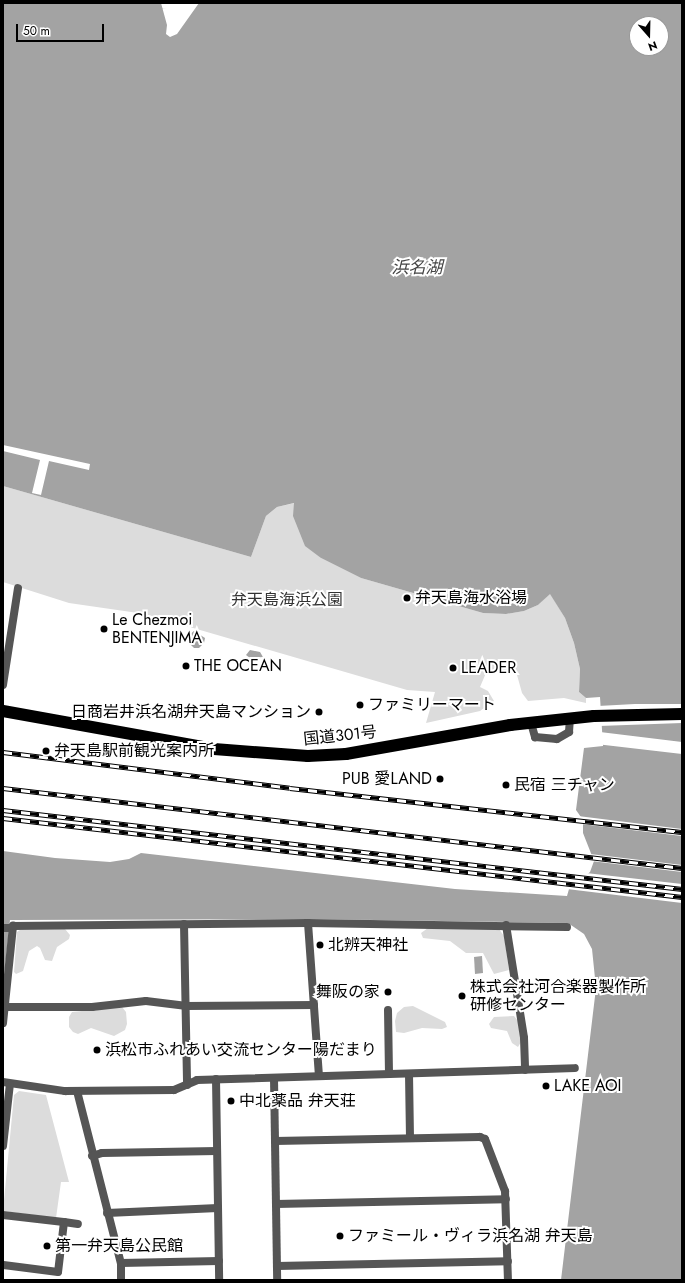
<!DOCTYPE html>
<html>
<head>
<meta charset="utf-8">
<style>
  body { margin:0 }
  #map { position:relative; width:685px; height:1283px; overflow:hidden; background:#fff; font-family:Jost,"Noto Sans JP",sans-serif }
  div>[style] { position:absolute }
  .green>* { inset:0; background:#dcdcdc }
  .water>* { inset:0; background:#a3a3a3 }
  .pier>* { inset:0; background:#fff }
  .street>* { height:8px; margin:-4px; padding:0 4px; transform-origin:4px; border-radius:4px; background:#555 }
  .highway>* { height:12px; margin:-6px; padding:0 6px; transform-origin:6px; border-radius:6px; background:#000 }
  .rail>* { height:4.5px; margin-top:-2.25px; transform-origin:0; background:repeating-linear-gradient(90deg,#fff 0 9px,#000 0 18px); box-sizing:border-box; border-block:1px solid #000 }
  .dots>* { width:11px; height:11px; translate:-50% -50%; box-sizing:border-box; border:2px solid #fff; border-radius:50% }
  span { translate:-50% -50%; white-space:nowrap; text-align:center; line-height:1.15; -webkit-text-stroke:4px #fff; paint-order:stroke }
  .poi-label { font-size:16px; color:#000 }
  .left { translate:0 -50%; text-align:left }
  .right { translate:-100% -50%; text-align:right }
  .park-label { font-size:16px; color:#333 }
  .street-label { font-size:16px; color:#000 }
  .water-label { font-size:17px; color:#444; font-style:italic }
  .frame { position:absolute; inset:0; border:4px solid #000; pointer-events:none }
  .north { position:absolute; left:629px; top:16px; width:40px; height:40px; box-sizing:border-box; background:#fff; border:1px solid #999; border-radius:50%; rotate:160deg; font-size:11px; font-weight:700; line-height:16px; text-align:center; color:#000 }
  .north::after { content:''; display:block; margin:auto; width:14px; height:18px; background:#000; clip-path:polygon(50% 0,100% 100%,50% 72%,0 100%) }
  .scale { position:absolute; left:16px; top:24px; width:88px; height:18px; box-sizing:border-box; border:2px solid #000; border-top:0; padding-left:5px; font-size:12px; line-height:14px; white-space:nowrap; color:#000; -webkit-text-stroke:3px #fff; paint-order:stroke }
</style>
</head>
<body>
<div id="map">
  <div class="green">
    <div style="clip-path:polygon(3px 486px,251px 557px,266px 516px,277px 507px,295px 503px,321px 558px,361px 578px,483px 613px,506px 614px,524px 611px,538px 605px,550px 593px,565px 618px,574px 643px,580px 669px,579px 692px,586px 698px,586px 703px,564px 698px,528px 701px,522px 693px,517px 675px,508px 670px,486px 673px,480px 687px,488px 691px,494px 701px,480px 711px,426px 723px,435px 692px,407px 690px,145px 614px,69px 603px,3px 582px)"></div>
    <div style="clip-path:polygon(428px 928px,499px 929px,504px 936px,509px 970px,494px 974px,483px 953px,466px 953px,450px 941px,423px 938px,421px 933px)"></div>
    <div style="clip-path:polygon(65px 929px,70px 935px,69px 939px,57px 947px,52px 961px,45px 960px,40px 948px,37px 946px,29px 951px,23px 971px,16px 974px,14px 972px,17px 932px,20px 930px)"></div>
    <div style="clip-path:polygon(413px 1006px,445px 1022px,447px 1027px,442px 1029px,422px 1028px,404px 1033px,396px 1032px,395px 1021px,397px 1013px,404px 1007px)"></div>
    <div style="clip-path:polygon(122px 1007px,126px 1012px,127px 1024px,125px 1030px,114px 1036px,91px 1028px,78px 1034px,73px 1032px,69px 1027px,69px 1017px,72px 1012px)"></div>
    <div style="clip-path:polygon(514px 1016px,518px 1021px,521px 1042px,518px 1047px,512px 1043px,507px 1031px,491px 1028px,489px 1024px,494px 1017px)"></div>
    <div style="clip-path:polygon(19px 1091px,46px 1095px,69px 1182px,61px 1182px,56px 1218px,3px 1211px,14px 1095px)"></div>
  </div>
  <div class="water">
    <div style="clip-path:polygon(evenodd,3px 3px,161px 3px,167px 25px,166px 34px,170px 37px,177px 34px,199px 3px,682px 3px,682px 1280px,561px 1280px,596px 988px,592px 949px,584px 934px,568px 923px,308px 919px,10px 920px,3px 987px,3px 851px,55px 858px,110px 862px,129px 859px,141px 853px,455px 889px,567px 896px,569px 889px,590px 872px,594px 861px,583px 833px,583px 820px,576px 810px,584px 748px,603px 746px,600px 697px,586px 698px,579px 692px,580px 669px,574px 643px,565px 618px,550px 594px,538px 605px,524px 611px,506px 614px,483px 613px,361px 578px,321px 558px,305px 546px,293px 516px,294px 503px,277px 507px,266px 516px,251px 557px,3px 486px,3px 3px,637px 24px,661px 24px,661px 48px,637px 48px,637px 24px)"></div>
    <div style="clip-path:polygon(194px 631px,205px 638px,204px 643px,199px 648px,194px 648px,188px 642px,189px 635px)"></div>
    <div style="clip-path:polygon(250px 650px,260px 652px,263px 657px,250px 658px,246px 655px)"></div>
    <div style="clip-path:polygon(482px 956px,483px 973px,475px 974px,474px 957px)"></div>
  </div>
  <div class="pier">
    <div style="clip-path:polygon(3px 445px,90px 464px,89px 470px,49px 461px,41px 495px,32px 493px,40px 460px,3px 451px)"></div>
    <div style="clip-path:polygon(635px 704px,682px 704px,682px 723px,599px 726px,598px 706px)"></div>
    <div style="clip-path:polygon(600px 732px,682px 742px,682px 754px,596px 744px,601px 744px)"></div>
    <div style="clip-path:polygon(578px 816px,682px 829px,682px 836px,581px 824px)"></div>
    <div style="clip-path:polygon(590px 854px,682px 865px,682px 872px,591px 861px)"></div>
    <div style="clip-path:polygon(586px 873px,682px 884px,682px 903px,567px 889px)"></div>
  </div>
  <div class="street">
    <div style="left:3px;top:685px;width:98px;rotate:-81.2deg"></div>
    <div style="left:531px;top:723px;width:15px;rotate:74deg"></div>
    <div style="left:535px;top:737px;width:22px;rotate:5deg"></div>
    <div style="left:557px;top:739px;width:14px;rotate:-30deg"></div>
    <div style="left:569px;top:732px;width:13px;rotate:-86deg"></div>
    <div style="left:308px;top:923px;width:153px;rotate:85.9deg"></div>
    <div style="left:184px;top:924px;width:161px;rotate:88.9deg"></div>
    <div style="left:506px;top:925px;width:114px;rotate:80.9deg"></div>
    <div style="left:524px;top:1038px;width:32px;rotate:88deg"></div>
    <div style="left:3px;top:928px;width:9px"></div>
    <div style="left:5px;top:1007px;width:87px"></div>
    <div style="left:92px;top:1007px;width:54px;rotate:-6.3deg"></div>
    <div style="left:146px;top:1001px;width:39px;rotate:7deg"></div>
    <div style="left:185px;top:1006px;width:129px;rotate:-0.4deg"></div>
    <div style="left:388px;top:1010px;width:64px;rotate:89.1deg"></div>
    <div style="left:3px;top:1023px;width:98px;rotate:-84.1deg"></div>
    <div style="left:13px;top:926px;width:295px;rotate:-0.6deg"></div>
    <div style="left:308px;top:923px;width:259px;rotate:0.9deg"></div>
    <div style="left:409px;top:1074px;width:64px;rotate:89.1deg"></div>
    <div style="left:274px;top:1078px;width:202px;rotate:89.1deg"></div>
    <div style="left:216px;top:1079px;width:201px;rotate:89.1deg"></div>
    <div style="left:3px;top:1082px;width:63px;rotate:8.3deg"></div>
    <div style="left:65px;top:1091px;width:109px;rotate:-0.5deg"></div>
    <div style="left:174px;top:1090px;width:25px;rotate:-23deg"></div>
    <div style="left:197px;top:1080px;width:378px;rotate:-1.8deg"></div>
    <div style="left:77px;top:1091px;width:178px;rotate:75.7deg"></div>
    <div style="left:121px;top:1263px;width:17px;rotate:90deg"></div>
    <div style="left:275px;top:1141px;width:205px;rotate:-1.1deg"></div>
    <div style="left:480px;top:1137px;width:5px;rotate:22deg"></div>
    <div style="left:485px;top:1139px;width:56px;rotate:69deg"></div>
    <div style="left:505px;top:1191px;width:89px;rotate:88.1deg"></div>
    <div style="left:3px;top:1146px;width:62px;rotate:-83.6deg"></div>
    <div style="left:92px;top:1156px;width:10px;rotate:-17deg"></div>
    <div style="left:102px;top:1153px;width:115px;rotate:-1deg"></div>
    <div style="left:276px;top:1204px;width:230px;rotate:-1.2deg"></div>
    <div style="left:107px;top:1213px;width:111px;rotate:-2.6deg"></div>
    <div style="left:3px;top:1215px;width:61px;rotate:6.5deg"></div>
    <div style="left:64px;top:1222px;width:50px;rotate:96.8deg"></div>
    <div style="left:58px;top:1272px;width:55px;rotate:-172.7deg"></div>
    <div style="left:64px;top:1222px;width:14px;rotate:8deg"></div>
    <div style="left:121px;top:1263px;width:98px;rotate:-1.2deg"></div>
    <div style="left:277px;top:1266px;width:231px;rotate:-1.2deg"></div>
  </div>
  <div class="highway">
    <div style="left:3px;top:711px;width:214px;rotate:10.2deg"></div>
    <div style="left:214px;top:749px;width:94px;rotate:4.3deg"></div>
    <div style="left:308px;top:756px;width:38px;rotate:-3deg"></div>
    <div style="left:346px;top:754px;width:167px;rotate:-10deg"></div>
    <div style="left:510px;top:725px;width:84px;rotate:-6.1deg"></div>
    <div style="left:594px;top:716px;width:88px;rotate:-1.3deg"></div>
  </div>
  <div class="rail">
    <div style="left:3px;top:752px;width:289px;rotate:7.1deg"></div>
    <div style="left:290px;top:788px;width:394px;rotate:6.4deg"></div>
    <div style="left:3px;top:788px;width:684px;rotate:6.72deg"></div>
    <div style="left:3px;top:810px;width:684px;rotate:6.64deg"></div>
    <div style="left:3px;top:818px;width:684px;rotate:6.64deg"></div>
  </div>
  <div class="dots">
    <div style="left:407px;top:598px;background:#000"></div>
    <div style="left:104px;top:629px;background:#000"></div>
    <div style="left:186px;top:666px;background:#000"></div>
    <div style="left:453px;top:668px;background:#000"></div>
    <div style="left:360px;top:705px;background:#000"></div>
    <div style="left:319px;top:712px;background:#000"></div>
    <div style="left:46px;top:751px;background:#000"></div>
    <div style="left:440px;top:779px;background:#000"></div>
    <div style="left:506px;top:785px;background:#000"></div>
    <div style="left:320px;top:945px;background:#000"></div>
    <div style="left:388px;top:992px;background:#000"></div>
    <div style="left:462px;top:996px;background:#000"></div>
    <div style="left:97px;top:1050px;background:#000"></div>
    <div style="left:546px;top:1086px;background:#000"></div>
    <div style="left:231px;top:1101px;background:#000"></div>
    <div style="left:340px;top:1236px;background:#000"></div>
    <div style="left:47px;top:1246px;background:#000"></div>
  </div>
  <div class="poi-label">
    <span class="left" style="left:415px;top:598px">弁天島海水浴場</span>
    <span class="left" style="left:112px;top:629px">Le Chezmoi<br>BENTENJIMA</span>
    <span class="left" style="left:194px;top:666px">THE OCEAN</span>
    <span class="left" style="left:461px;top:668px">LEADER</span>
    <span class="left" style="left:368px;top:705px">ファミリーマート</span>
    <span class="right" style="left:311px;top:712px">日商岩井浜名湖弁天島マンション</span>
    <span class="left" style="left:54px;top:751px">弁天島駅前観光案内所</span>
    <span class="right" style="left:432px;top:779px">PUB 愛LAND</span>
    <span class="left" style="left:514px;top:785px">民宿 三チャン</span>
    <span class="left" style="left:328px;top:945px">北辨天神社</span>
    <span class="left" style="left:470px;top:996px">株式会社河合楽器製作所<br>研修センター</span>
    <span class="right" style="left:380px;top:992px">舞阪の家</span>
    <span class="left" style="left:105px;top:1050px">浜松市ふれあい交流センター陽だまり</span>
    <span class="left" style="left:554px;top:1086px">LAKE AOI</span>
    <span class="left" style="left:239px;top:1101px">中北薬品 弁天荘</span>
    <span class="left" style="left:348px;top:1236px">ファミール・ヴィラ浜名湖 弁天島</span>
    <span class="left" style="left:55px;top:1246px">第一弁天島公民館</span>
  </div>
  <div class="park-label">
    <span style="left:287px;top:600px">弁天島海浜公園</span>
  </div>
  <div class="street-label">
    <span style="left:340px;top:736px;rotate:-6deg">国道301号</span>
  </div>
  <div class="water-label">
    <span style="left:417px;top:268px">浜名湖</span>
  </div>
  <div class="frame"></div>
  <div class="north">N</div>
  <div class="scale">50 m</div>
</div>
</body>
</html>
